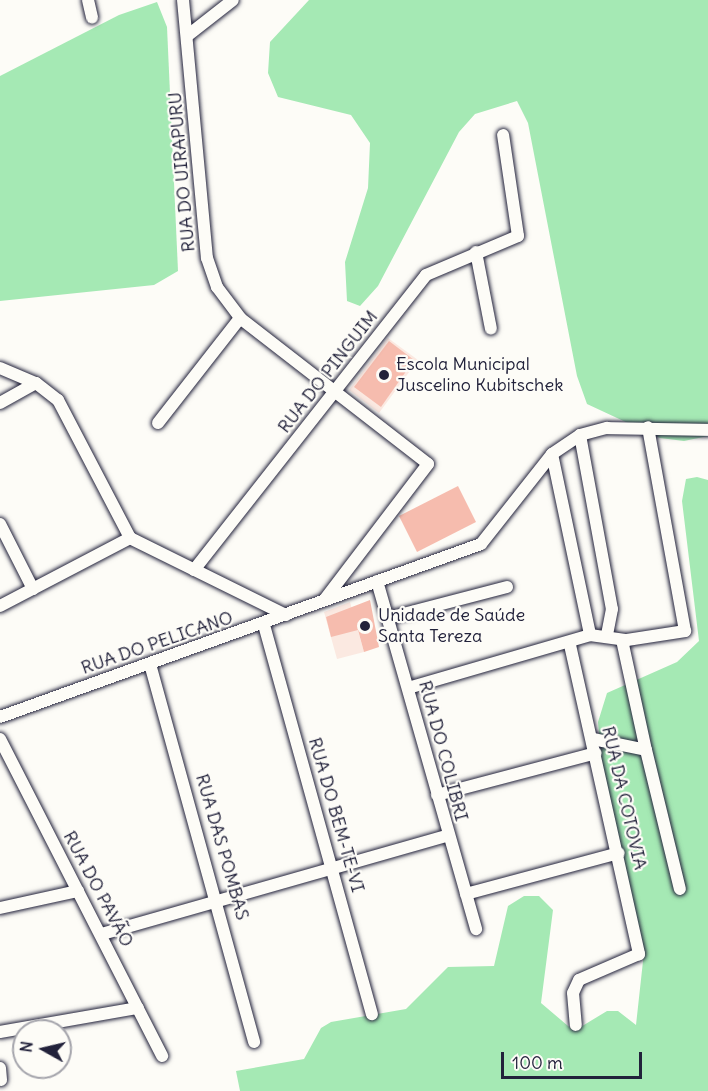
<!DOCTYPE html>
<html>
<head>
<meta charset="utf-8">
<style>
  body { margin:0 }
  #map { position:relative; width:708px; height:1091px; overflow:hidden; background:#fdfcf7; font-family:Delius,sans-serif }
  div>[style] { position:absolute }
  .built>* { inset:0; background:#fbe9e1 }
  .green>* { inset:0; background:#a5e9b4 }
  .building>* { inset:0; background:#f6bcae }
  .roads { filter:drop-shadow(0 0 2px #22223b) drop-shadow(0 0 2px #22223b) }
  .minor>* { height:12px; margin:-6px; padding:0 6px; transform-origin:6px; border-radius:6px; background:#fdfcf7 }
  .dots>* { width:16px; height:16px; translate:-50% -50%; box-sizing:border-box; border:3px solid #fdfcf7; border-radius:50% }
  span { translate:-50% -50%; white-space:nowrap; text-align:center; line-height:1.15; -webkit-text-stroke:4.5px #fdfcf7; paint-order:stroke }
  .street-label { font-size:18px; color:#22223b }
  .poi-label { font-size:18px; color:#22223b }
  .left { translate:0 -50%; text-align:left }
  .north { position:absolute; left:12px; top:1019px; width:60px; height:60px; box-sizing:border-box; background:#fdfcf7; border:2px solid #a5a5ac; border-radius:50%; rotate:278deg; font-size:16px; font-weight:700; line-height:24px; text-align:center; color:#22223b }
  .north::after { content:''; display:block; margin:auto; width:21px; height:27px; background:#22223b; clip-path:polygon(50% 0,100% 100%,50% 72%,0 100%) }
  .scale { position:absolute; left:501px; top:1052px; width:141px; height:27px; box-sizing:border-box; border:3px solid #22223b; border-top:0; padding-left:8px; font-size:18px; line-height:21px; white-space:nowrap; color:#22223b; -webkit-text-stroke:4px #fdfcf7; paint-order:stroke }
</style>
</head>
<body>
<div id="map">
  <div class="built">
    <div style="clip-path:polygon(388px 338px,418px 360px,379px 413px,349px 390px)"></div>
    <div style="clip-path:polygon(350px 602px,364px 652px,337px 659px,324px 612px)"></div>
  </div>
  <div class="green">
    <div style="clip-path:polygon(309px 0,708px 0,708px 436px,684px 441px,660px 438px,587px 404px,577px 376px,528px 123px,517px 101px,475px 114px,459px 132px,378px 286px,360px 306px,347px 301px,345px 262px,368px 188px,370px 143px,351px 115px,278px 97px,268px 73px,270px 42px)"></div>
    <div style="clip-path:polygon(157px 2px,167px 27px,178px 271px,154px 285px,0 301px,0 76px,119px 15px)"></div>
    <div style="clip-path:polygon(697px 477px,708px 480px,708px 1091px,240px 1091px,236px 1071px,304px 1059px,321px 1028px,331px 1022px,406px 1009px,448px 967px,494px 966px,508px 906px,524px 896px,539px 896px,553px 910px,541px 1003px,574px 1031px,607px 1011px,618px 1011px,636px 1025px,644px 952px,602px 768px,598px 722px,607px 693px,677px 662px,699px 641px,682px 501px,686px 479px)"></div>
  </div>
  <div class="building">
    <div style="clip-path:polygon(389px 341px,414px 360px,381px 407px,354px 387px)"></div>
    <div style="clip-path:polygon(458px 486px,476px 522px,417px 552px,399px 516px)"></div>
    <div style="clip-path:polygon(370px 600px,379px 647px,364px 652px,358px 630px,331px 637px,326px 617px)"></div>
  </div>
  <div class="roads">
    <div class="minor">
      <div style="left:88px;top:0;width:18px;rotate:77deg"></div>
      <div style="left:183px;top:0;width:259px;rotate:84.7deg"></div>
      <div style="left:207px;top:258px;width:31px;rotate:71deg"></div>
      <div style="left:217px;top:287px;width:39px;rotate:53deg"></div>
      <div style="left:240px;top:318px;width:238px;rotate:37.8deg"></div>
      <div style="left:428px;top:464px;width:170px;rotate:127.3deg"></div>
      <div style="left:187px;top:36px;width:58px;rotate:-38deg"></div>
      <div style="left:476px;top:252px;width:78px;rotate:79deg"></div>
      <div style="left:0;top:368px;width:39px;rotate:23deg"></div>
      <div style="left:36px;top:383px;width:28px;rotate:38deg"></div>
      <div style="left:58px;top:400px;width:156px;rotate:62.4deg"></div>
      <div style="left:130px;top:538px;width:174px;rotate:26.3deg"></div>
      <div style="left:0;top:403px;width:41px;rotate:-29.1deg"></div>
      <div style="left:158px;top:423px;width:133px;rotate:-52deg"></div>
      <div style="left:580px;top:435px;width:177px;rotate:79.6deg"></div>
      <div style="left:612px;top:609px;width:25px;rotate:101deg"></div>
      <div style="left:552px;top:454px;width:185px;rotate:78.1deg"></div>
      <div style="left:0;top:524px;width:73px;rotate:63.1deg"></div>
      <div style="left:194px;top:570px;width:375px;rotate:-51.8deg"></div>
      <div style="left:426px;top:275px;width:100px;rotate:-23deg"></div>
      <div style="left:518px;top:236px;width:102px;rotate:-98.4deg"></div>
      <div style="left:377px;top:581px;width:362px;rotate:74.1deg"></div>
      <div style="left:0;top:606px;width:147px;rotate:-27.6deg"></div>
      <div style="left:388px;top:618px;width:123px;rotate:-14.6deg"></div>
      <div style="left:264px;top:625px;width:404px;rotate:74.5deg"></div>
      <div style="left:622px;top:640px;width:113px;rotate:77.7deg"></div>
      <div style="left:570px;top:645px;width:317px;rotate:77.4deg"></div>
      <div style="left:639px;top:954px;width:65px;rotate:156.6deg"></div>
      <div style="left:579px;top:980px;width:14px;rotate:115deg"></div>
      <div style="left:573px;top:993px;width:32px;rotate:85deg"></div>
      <div style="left:150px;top:664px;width:392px;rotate:74.6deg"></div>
      <div style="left:408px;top:688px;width:190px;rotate:-16.2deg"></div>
      <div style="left:590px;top:635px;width:37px;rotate:8deg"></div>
      <div style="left:627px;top:640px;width:59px;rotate:-8.8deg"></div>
      <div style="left:685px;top:631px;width:207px;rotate:-100.3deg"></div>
      <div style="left:0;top:717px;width:511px;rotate:-19.78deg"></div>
      <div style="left:481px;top:544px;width:115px;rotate:-51.7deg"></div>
      <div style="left:552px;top:454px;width:34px;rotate:-34deg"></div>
      <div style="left:580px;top:435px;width:28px;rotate:-15deg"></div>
      <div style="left:607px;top:428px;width:101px;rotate:1.1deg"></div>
      <div style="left:0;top:739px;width:356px;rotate:62.9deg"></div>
      <div style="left:593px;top:739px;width:54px;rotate:11.7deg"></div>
      <div style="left:646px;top:750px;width:143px;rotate:76.3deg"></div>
      <div style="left:437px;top:795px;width:164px;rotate:-14.8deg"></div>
      <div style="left:466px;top:894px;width:158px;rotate:-15deg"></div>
      <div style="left:0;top:908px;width:80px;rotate:-12.3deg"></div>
      <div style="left:102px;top:934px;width:359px;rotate:-15.9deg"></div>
      <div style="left:0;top:1032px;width:140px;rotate:-9.9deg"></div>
      <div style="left:0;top:1068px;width:12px;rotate:85deg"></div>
    </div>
  </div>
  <div class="dots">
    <div style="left:384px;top:375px;background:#22223b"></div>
    <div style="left:365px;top:626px;background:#22223b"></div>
  </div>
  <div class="street-label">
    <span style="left:182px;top:172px;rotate:-95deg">RUA DO UIRAPURU</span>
    <span style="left:328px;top:372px;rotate:-52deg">RUA DO PINGUIM</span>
    <span style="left:157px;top:643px;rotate:-19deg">RUA DO PELICANO</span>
    <span style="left:443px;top:751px;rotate:75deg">RUA DO COLIBRI</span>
    <span style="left:624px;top:798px;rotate:77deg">RUA DA COTOVIA</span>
    <span style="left:336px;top:815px;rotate:74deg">RUA DO BEM-TE-VI</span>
    <span style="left:222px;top:847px;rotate:74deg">RUA DAS POMBAS</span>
    <span style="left:98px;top:889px;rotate:62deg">RUA DO PAVÃO</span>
  </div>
  <div class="poi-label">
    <span class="left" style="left:396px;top:375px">Escola Municipal<br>Juscelino Kubitschek</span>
    <span class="left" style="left:378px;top:626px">Unidade de Saúde<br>Santa Tereza</span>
  </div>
  <div class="north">N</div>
  <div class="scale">100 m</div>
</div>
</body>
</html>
